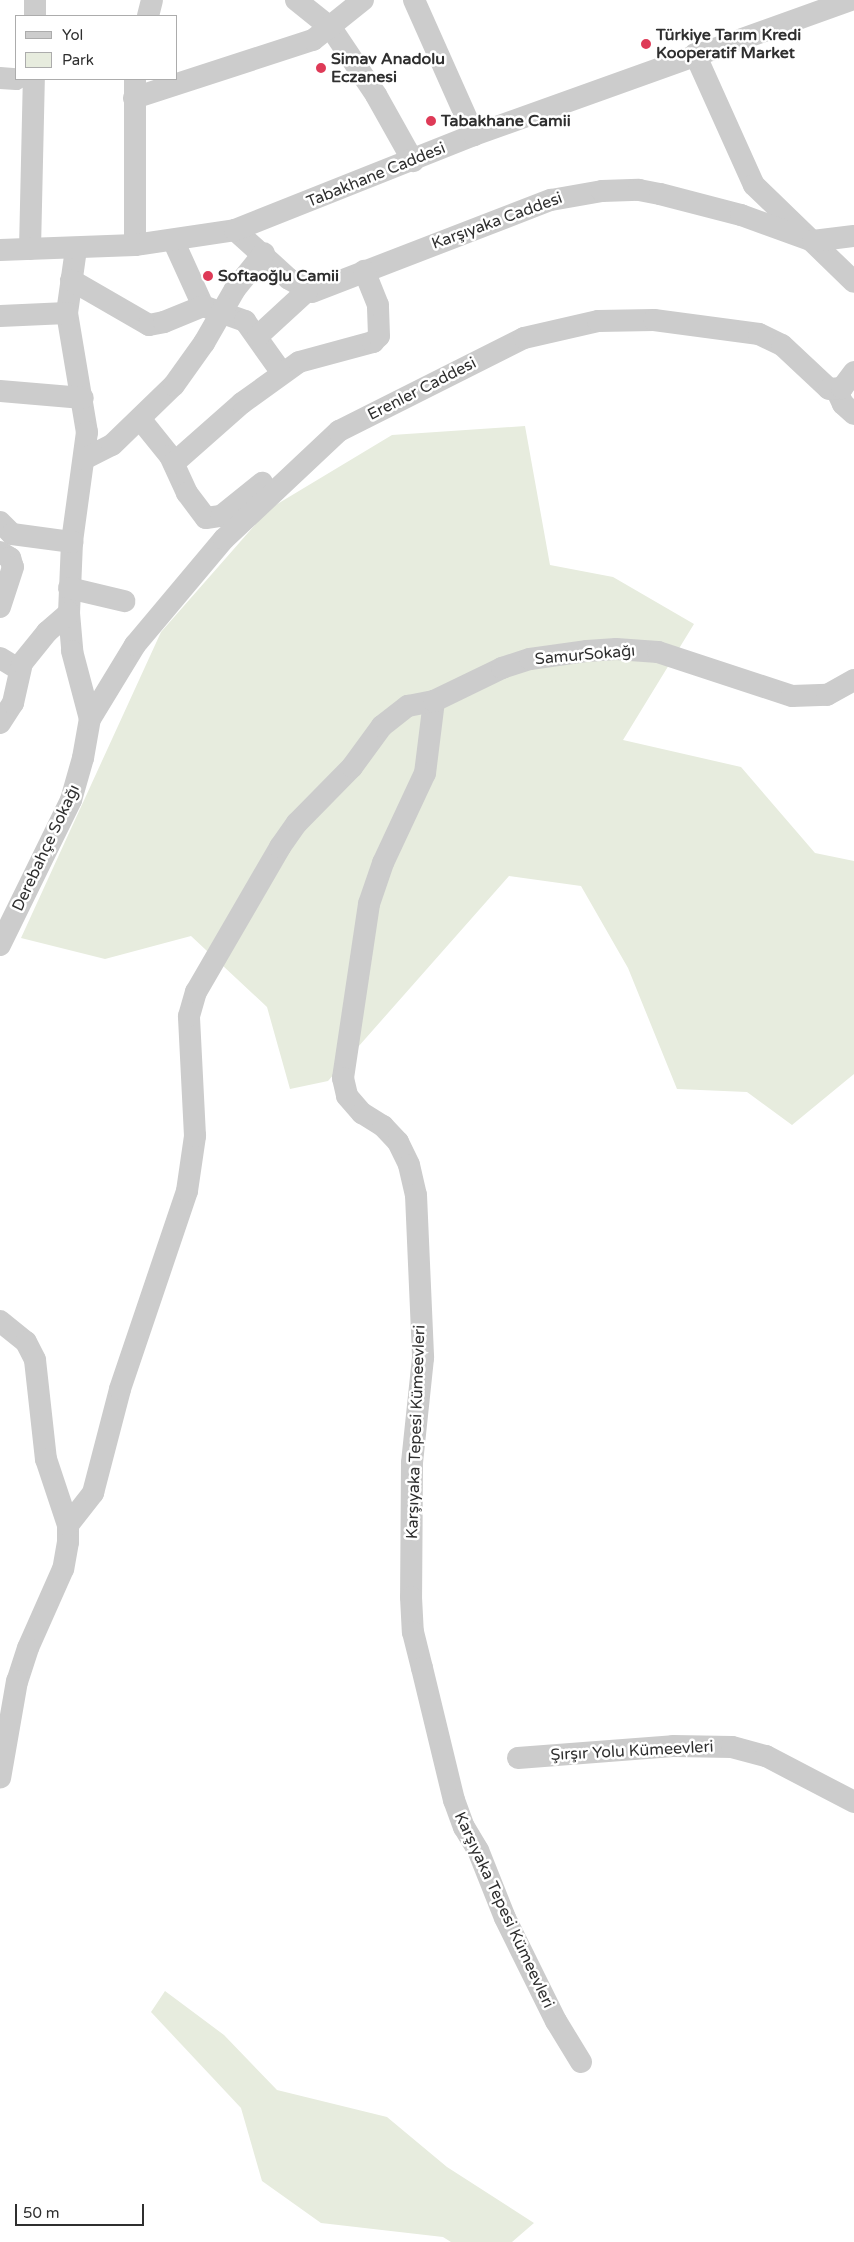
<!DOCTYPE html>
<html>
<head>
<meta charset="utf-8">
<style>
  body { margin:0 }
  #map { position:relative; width:854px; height:2242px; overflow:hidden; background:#fff; font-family:"Varela Round",sans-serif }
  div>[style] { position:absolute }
  .green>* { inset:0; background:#e7ecde }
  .minor>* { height:22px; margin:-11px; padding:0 11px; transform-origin:11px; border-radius:11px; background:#ccc }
  .dots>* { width:14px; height:14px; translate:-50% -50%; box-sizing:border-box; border:2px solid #fff; border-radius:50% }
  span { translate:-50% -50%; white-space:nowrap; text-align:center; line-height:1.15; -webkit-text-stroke:5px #fff; paint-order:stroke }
  .poi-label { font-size:16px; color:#2f2f2f; font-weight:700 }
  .left { translate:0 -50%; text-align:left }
  .street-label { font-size:16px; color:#2f2f2f }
  .legend { position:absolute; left:15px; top:15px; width:162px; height:65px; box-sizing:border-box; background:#fff; border:1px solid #acacac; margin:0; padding:6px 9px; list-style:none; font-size:15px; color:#2f2f2f }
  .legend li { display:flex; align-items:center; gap:10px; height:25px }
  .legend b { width:25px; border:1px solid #acacac }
  .scale { position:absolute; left:15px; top:2204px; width:129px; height:22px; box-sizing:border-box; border:2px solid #2f2f2f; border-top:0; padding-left:6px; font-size:15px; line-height:18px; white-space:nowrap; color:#2f2f2f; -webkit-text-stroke:4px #fff; paint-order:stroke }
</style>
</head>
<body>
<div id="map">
  <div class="green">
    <div style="clip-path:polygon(525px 426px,550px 565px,613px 577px,694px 624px,623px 740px,741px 767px,815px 853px,854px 861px,854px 1074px,792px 1125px,747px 1092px,677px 1089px,628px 968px,581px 886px,509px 876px,328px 1081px,290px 1089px,267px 1007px,191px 936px,105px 959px,21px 938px,161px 632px,269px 509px,392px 435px)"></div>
    <div style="clip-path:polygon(165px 1991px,224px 2035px,277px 2090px,387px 2117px,447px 2167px,534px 2223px,512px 2242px,451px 2242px,443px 2237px,321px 2223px,262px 2181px,241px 2108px,151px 2012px)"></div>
  </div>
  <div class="minor">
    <div style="left:296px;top:0;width:45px;rotate:38.7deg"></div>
    <div style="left:331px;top:28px;width:81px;rotate:56.1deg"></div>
    <div style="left:376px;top:95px;width:76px;rotate:60.7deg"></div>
    <div style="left:414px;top:0;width:148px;rotate:66deg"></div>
    <div style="left:35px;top:16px;width:16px;rotate:-90deg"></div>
    <div style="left:148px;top:16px;width:16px;rotate:-76deg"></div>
    <div style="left:695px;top:54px;width:144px;rotate:65.8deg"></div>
    <div style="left:754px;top:185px;width:139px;rotate:44.1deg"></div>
    <div style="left:0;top:78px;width:16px;rotate:4deg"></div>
    <div style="left:134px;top:98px;width:188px;rotate:-18deg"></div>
    <div style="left:313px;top:40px;width:64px;rotate:-38.7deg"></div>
    <div style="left:235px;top:230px;width:73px;rotate:42.2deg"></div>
    <div style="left:289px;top:279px;width:26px;rotate:29deg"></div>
    <div style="left:312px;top:292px;width:256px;rotate:-21.1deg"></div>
    <div style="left:551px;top:200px;width:52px;rotate:-10deg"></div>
    <div style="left:602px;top:191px;width:37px;rotate:-2deg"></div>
    <div style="left:639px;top:190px;width:21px;rotate:11deg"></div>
    <div style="left:660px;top:194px;width:84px;rotate:14.5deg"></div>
    <div style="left:741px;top:215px;width:77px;rotate:19.9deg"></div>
    <div style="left:813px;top:241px;width:41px;rotate:-7deg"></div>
    <div style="left:173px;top:240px;width:72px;rotate:65.6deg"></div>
    <div style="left:203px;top:306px;width:45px;rotate:19.7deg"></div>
    <div style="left:245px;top:321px;width:64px;rotate:54.6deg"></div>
    <div style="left:135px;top:245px;width:166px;rotate:-90deg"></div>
    <div style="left:30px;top:249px;width:170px;rotate:-88.7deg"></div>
    <div style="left:76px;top:249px;width:65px;rotate:98deg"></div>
    <div style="left:67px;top:313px;width:121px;rotate:80.5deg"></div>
    <div style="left:87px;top:432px;width:111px;rotate:97.8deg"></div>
    <div style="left:72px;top:542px;width:71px;rotate:92.4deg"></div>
    <div style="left:69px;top:613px;width:38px;rotate:85deg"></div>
    <div style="left:72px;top:651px;width:70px;rotate:75.2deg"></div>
    <div style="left:0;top:250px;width:135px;rotate:-2.1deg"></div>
    <div style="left:135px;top:245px;width:101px;rotate:-8.5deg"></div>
    <div style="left:235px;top:230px;width:257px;rotate:-21.7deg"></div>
    <div style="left:474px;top:135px;width:401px;rotate:-19.7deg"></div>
    <div style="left:71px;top:280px;width:90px;rotate:30deg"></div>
    <div style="left:149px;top:325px;width:15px;rotate:-11deg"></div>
    <div style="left:164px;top:322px;width:42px;rotate:-22.3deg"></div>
    <div style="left:0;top:316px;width:67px;rotate:-2.6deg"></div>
    <div style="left:258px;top:336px;width:67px;rotate:-42.6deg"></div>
    <div style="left:836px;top:389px;width:17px;rotate:65deg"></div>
    <div style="left:843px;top:404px;width:15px;rotate:42deg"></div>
    <div style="left:0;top:391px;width:83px;rotate:4.8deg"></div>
    <div style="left:141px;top:420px;width:46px;rotate:51.1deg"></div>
    <div style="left:170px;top:456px;width:41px;rotate:65.3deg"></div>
    <div style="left:187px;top:493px;width:31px;rotate:53deg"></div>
    <div style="left:206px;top:518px;width:15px;rotate:-8deg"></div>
    <div style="left:221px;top:516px;width:53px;rotate:-38.8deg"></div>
    <div style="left:84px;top:459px;width:31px;rotate:-27deg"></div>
    <div style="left:112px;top:445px;width:86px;rotate:-44.1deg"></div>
    <div style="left:174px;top:385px;width:52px;rotate:-54.5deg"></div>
    <div style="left:204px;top:343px;width:62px;rotate:-60.1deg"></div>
    <div style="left:235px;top:289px;width:46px;rotate:-51.1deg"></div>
    <div style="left:174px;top:463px;width:91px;rotate:-41.4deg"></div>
    <div style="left:242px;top:403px;width:70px;rotate:-35.7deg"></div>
    <div style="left:299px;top:362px;width:77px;rotate:-15.1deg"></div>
    <div style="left:373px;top:342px;width:8px;rotate:-45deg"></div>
    <div style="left:379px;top:336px;width:31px;rotate:-92deg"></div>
    <div style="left:378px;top:305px;width:37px;rotate:-112deg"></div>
    <div style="left:0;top:522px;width:17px;rotate:45deg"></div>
    <div style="left:12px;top:534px;width:61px;rotate:7.6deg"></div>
    <div style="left:0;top:552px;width:12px;rotate:31deg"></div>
    <div style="left:10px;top:558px;width:9px;rotate:72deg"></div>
    <div style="left:13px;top:567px;width:42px;rotate:108deg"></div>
    <div style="left:69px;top:588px;width:57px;rotate:13.3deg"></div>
    <div style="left:0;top:658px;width:21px;rotate:31deg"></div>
    <div style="left:434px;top:701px;width:73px;rotate:97.1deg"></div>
    <div style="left:425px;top:773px;width:99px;rotate:115deg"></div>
    <div style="left:383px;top:863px;width:43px;rotate:108.9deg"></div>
    <div style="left:369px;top:904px;width:176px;rotate:98.5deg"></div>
    <div style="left:343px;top:1078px;width:18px;rotate:77deg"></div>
    <div style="left:347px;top:1096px;width:23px;rotate:49deg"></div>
    <div style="left:362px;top:1113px;width:25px;rotate:32deg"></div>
    <div style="left:383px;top:1126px;width:22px;rotate:47deg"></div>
    <div style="left:398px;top:1142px;width:25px;rotate:64deg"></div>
    <div style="left:409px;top:1165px;width:31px;rotate:77deg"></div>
    <div style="left:416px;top:1195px;width:163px;rotate:87.5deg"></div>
    <div style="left:423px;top:1358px;width:106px;rotate:96deg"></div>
    <div style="left:412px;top:1463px;width:134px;rotate:90.4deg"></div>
    <div style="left:411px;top:1597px;width:35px;rotate:87deg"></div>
    <div style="left:413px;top:1632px;width:37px;rotate:76deg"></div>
    <div style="left:422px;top:1668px;width:136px;rotate:76.4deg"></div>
    <div style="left:454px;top:1800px;width:29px;rotate:70deg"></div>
    <div style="left:464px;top:1827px;width:27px;rotate:59deg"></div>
    <div style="left:478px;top:1850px;width:73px;rotate:68.3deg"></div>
    <div style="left:505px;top:1918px;width:115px;rotate:63.7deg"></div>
    <div style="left:556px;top:2021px;width:48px;rotate:58.6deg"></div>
    <div style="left:0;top:723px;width:24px;rotate:-57deg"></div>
    <div style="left:13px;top:703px;width:41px;rotate:-77.3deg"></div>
    <div style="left:22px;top:663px;width:40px;rotate:-51deg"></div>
    <div style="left:47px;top:632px;width:29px;rotate:-41deg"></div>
    <div style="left:0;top:945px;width:161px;rotate:-63.9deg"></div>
    <div style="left:71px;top:800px;width:44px;rotate:-74.1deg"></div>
    <div style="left:83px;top:758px;width:40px;rotate:-80deg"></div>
    <div style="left:90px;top:719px;width:87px;rotate:-58.7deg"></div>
    <div style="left:135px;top:645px;width:138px;rotate:-50deg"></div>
    <div style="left:224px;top:539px;width:158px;rotate:-43.2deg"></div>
    <div style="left:339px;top:431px;width:207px;rotate:-26.7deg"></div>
    <div style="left:524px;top:338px;width:76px;rotate:-12.9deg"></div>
    <div style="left:598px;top:321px;width:56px;rotate:-1deg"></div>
    <div style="left:654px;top:320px;width:106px;rotate:7.6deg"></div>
    <div style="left:759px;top:334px;width:25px;rotate:26deg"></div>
    <div style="left:782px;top:345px;width:64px;rotate:43.1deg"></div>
    <div style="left:829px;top:389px;width:13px;rotate:-4deg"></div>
    <div style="left:842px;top:388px;width:20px;rotate:-53deg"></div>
    <div style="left:0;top:1321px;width:33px;rotate:39deg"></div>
    <div style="left:26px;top:1342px;width:20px;rotate:63deg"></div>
    <div style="left:35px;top:1360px;width:100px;rotate:83.7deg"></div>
    <div style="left:46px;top:1459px;width:70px;rotate:71.6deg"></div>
    <div style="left:68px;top:1525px;width:17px;rotate:90deg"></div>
    <div style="left:68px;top:1542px;width:27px;rotate:100deg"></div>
    <div style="left:63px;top:1569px;width:86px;rotate:113.9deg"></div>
    <div style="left:28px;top:1648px;width:35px;rotate:108deg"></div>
    <div style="left:17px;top:1681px;width:98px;rotate:99.9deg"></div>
    <div style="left:68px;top:1525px;width:41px;rotate:-52deg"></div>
    <div style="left:93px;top:1493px;width:107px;rotate:-75.4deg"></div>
    <div style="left:120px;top:1389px;width:209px;rotate:-71.3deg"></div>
    <div style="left:187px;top:1191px;width:56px;rotate:-81.7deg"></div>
    <div style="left:195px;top:1136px;width:120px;rotate:-92.9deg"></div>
    <div style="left:189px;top:1016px;width:25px;rotate:-74deg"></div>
    <div style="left:196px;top:992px;width:168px;rotate:-59.9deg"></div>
    <div style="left:280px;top:847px;width:29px;rotate:-55deg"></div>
    <div style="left:297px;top:823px;width:78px;rotate:-45.5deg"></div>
    <div style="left:352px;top:767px;width:51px;rotate:-53.8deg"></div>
    <div style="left:382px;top:726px;width:33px;rotate:-38deg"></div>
    <div style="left:408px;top:706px;width:26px;rotate:-11deg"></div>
    <div style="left:434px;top:701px;width:76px;rotate:-25.9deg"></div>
    <div style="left:502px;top:668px;width:29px;rotate:-18deg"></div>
    <div style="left:530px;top:659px;width:58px;rotate:-8deg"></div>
    <div style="left:587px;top:651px;width:29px;rotate:-4deg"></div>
    <div style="left:616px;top:649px;width:42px;rotate:4.1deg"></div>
    <div style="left:658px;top:652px;width:141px;rotate:18.2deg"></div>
    <div style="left:792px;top:696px;width:35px;rotate:-2deg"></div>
    <div style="left:827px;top:695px;width:31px;rotate:-29deg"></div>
    <div style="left:518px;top:1758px;width:155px;rotate:-4.4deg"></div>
    <div style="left:673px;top:1746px;width:59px;rotate:1deg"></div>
    <div style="left:732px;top:1747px;width:35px;rotate:15deg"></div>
    <div style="left:766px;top:1756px;width:99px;rotate:27.6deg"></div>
  </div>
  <div class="dots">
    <div style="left:646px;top:44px;background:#de3a57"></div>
    <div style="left:321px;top:68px;background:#de3a57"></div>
    <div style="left:431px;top:121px;background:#de3a57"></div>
    <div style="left:208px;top:276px;background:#de3a57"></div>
  </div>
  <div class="poi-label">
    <span class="left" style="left:656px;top:44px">Türkiye Tarım Kredi<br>Kooperatif Market</span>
    <span class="left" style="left:331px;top:68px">Simav Anadolu<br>Eczanesi</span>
    <span class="left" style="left:441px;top:121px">Tabakhane Camii</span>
    <span class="left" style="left:218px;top:276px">Softaoğlu Camii</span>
  </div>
  <div class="street-label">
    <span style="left:376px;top:175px;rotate:-22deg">Tabakhane Caddesi</span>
    <span style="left:497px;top:221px;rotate:-20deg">Karşıyaka Caddesi</span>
    <span style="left:422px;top:389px;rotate:-27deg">Erenler Caddesi</span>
    <span style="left:585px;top:655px;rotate:-5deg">SamurSokağı</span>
    <span style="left:46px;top:848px;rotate:-65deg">Derebahçe Sokağı</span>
    <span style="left:416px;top:1432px;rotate:-88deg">Karşıyaka Tepesi Kümeevleri</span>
    <span style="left:632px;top:1751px;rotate:-3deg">Şırşır Yolu Kümeevleri</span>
    <span style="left:504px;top:1910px;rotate:65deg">Karşıyaka Tepesi Kümeevleri</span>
  </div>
  <ul class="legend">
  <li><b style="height:6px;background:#ccc"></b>Yol</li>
  <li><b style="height:14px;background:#e7ecde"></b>Park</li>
  </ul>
  <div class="scale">50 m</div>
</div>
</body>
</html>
